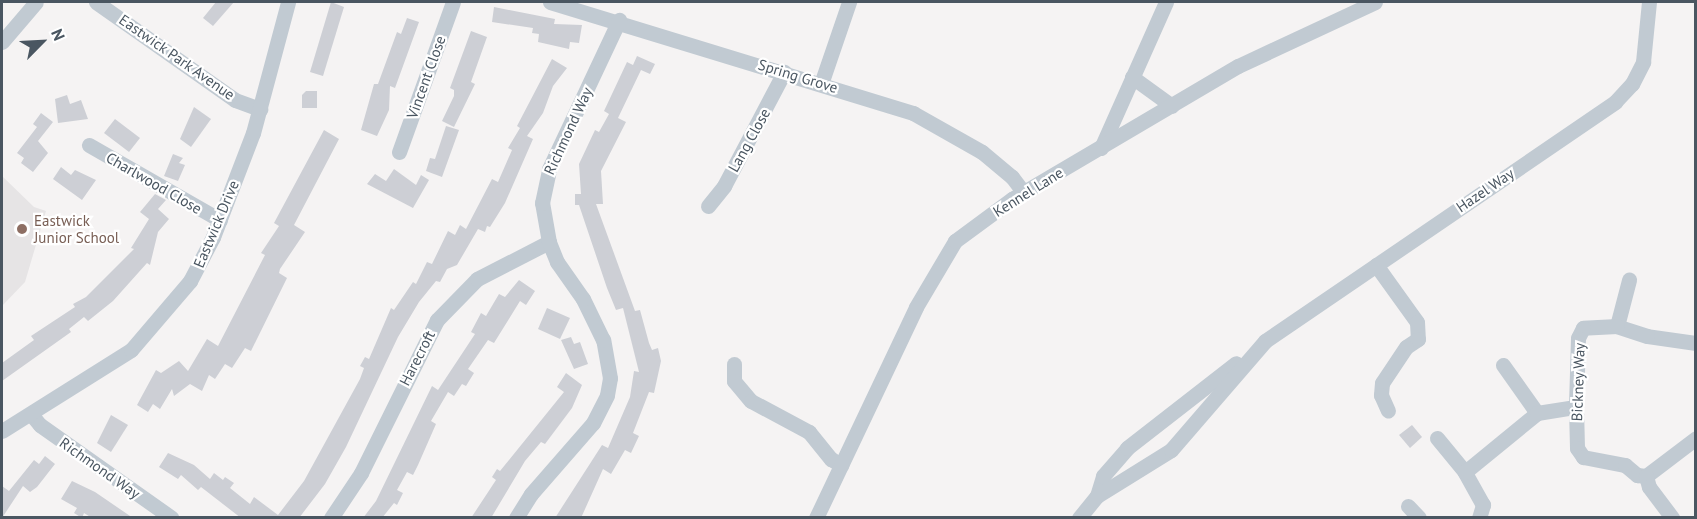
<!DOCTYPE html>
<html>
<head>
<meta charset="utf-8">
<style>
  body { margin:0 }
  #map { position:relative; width:1697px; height:519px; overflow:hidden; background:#f5f3f3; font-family:"PT Sans",sans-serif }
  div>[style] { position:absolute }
  .education>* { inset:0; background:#e6e4e5 }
  .building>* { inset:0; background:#cdcfd5 }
  .minor>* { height:15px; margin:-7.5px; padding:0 7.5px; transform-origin:7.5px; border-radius:7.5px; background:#c1cad2 }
  .dots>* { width:16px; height:16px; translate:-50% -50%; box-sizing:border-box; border:3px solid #fff; border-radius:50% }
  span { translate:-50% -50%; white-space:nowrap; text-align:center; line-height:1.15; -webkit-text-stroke:4.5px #fff; paint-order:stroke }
  .street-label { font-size:15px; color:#4a5661 }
  .education-label { font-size:15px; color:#785e54 }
  .left { translate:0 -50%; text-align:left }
  .frame { position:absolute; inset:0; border:3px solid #4a5661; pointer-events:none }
  .north { position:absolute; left:12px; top:12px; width:60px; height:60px; -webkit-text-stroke:4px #fff; paint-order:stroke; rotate:66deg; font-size:16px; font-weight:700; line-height:24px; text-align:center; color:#4a5661 }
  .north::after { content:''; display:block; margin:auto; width:21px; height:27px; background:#4a5661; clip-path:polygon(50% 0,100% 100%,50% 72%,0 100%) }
</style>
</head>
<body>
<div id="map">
  <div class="education">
    <div style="clip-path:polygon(2px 176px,34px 207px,46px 211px,25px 282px,2px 306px)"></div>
  </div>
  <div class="building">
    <div style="clip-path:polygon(216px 2px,234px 2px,213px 26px,203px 18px)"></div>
    <div style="clip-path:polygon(331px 2px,344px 7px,323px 76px,310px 72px)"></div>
    <div style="clip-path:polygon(494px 7px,555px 19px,554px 24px,582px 25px,579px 43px,570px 42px,569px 49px,538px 42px,539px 34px,532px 33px,533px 28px,492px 22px)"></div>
    <div style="clip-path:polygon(407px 18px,419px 22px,395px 88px,390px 86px,389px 110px,377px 136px,361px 130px,374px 84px,378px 84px,397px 32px,401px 34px)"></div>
    <div style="clip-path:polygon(471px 31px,487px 37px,471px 82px,475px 84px,454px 127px,442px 121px,454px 96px,454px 90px,450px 88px)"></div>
    <div style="clip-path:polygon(637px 56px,655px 64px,650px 74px,641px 70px,618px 118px,626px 122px,601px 171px,603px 204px,596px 204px,635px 311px,640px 310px,649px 343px,652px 350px,658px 348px,661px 361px,654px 393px,649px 392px,633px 433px,639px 436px,631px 453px,625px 450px,611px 474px,603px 469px,581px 518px,555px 518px,602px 445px,608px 448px,630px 397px,634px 371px,639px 372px,623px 308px,616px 310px,607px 288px,579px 205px,575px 205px,575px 194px,581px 194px,579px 164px,595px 130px,599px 132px,609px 114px,604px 111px,627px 62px,633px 65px)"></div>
    <div style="clip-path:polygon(552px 59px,567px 68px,553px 86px,543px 113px,527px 136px,533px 139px,505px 203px,490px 227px,487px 226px,485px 232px,478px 229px,457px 265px,447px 269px,440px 282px,436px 281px,419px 302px,398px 337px,346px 447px,325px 484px,299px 518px,241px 518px,201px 487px,198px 490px,181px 475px,178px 479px,159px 467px,168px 453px,194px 465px,210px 479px,214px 473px,223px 480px,225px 477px,234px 483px,230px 488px,250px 504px,254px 497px,278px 515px,304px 481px,360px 379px,364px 368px,360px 366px,365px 357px,369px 359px,391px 308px,394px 310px,413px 282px,416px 284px,427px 262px,432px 264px,448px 231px,455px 235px,460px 225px,466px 229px,492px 179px,498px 182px,512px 150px,508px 148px,520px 128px,517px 126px)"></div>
    <div style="clip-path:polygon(306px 91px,317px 91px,317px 108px,302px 108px,302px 95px)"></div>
    <div style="clip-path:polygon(67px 95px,70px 104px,81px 100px,88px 119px,58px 123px,55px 99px)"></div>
    <div style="clip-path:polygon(194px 107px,211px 119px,191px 147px,180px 139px)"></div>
    <div style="clip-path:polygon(41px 113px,53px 122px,38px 141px,48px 153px,33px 172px,21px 163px,24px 158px,17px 153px,37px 127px,33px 124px)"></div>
    <div style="clip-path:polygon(115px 119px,140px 138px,129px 152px,104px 133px)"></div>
    <div style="clip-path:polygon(446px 126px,459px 130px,442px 177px,426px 171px,430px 158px,435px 159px)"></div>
    <div style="clip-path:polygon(324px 130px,339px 139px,294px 225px,305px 232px,280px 269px,279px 273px,287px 278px,251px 351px,245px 348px,232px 368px,225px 364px,215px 379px,209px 375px,202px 391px,190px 384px,174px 396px,172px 389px,160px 409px,153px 404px,148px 412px,137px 405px,156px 370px,161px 373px,179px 361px,188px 371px,207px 339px,218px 346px,265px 255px,261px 253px,279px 226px,274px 223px)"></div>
    <div style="clip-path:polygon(173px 154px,183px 158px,179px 163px,185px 165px,178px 181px,164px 176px)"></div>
    <div style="clip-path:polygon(61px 167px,71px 175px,75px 170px,96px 180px,82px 200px,53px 179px)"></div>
    <div style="clip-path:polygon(394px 169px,416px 185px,421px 175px,429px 180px,413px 208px,367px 184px,375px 174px,386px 181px)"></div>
    <div style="clip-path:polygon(155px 194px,166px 200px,158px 209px,169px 219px,158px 232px,150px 265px,147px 263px,113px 301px,88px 321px,84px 317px,69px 329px,71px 332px,2px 381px,2px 363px,34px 340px,31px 336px,75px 307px,73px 304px,86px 297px,134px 249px,131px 248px,149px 219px,140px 212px)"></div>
    <div style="clip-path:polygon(519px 280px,535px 291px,526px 305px,520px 301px,494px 343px,488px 340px,468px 369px,474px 373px,466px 386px,462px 384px,454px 396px,448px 392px,431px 421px,436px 424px,418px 465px,413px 475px,407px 472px,397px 490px,403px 493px,397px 505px,394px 503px,382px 518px,363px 518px,376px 501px,432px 386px,438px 390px,475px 334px,471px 332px,481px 313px,486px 316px,499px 294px,505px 297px)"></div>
    <div style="clip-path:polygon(547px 308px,570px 318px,560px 339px,538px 329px)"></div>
    <div style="clip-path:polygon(571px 337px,574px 344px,580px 342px,588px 364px,574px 369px,561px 340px)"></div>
    <div style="clip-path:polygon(566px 373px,582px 385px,572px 408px,545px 444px,541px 442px,525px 461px,491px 518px,471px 518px,496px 480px,492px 477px,497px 469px,500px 471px,564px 392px,557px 387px)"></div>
    <div style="clip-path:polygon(111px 415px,128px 425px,111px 452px,97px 443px)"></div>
    <div style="clip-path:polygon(1412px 425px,1422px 437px,1410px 448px,1399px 435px)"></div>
    <div style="clip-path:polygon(45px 456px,55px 464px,37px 487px,30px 492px,23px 486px,2px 518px,2px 486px,9px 491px,34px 460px,39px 464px)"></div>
    <div style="clip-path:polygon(72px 481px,95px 492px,133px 518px,92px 518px,84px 513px,82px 518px,74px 513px,77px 508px,61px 499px)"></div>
  </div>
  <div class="minor">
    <div style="left:96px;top:2px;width:170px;rotate:35.2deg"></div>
    <div style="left:235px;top:100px;width:27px;rotate:20deg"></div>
    <div style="left:550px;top:2px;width:380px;rotate:17deg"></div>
    <div style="left:913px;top:113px;width:79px;rotate:29.5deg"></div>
    <div style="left:982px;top:152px;width:39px;rotate:40deg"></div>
    <div style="left:1012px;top:177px;width:20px;rotate:53deg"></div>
    <div style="left:2px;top:42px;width:52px;rotate:-49.6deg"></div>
    <div style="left:1132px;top:77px;width:49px;rotate:35.9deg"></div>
    <div style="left:821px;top:84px;width:87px;rotate:-71.1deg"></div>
    <div style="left:89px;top:145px;width:151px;rotate:29.8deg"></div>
    <div style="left:1101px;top:148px;width:160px;rotate:-66deg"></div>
    <div style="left:399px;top:152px;width:159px;rotate:-70.2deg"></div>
    <div style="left:708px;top:206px;width:26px;rotate:-51deg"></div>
    <div style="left:724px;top:186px;width:129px;rotate:-62.2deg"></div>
    <div style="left:1376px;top:265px;width:70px;rotate:54.3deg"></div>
    <div style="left:1417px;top:322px;width:17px;rotate:87deg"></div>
    <div style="left:1418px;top:339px;width:14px;rotate:146deg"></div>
    <div style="left:1406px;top:347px;width:43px;rotate:123.7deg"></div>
    <div style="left:1382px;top:383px;width:12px;rotate:95deg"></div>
    <div style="left:1381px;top:395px;width:17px;rotate:66deg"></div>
    <div style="left:1617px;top:326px;width:48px;rotate:-75.4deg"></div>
    <div style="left:1696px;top:343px;width:49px;rotate:-171.9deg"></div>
    <div style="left:1647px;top:336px;width:32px;rotate:-162deg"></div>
    <div style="left:1617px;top:326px;width:34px;rotate:177deg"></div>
    <div style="left:1583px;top:328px;width:11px;rotate:117deg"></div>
    <div style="left:1578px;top:338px;width:69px;rotate:91.7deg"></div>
    <div style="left:1576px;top:407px;width:41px;rotate:88.6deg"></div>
    <div style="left:1577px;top:448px;width:11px;rotate:56deg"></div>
    <div style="left:1583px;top:457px;width:43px;rotate:10.8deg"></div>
    <div style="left:1625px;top:465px;width:16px;rotate:40deg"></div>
    <div style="left:1637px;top:475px;width:9px;rotate:6deg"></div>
    <div style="left:1646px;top:476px;width:63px;rotate:-37.2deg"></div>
    <div style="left:734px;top:364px;width:17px;rotate:90deg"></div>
    <div style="left:734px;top:381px;width:26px;rotate:50deg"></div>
    <div style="left:751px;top:401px;width:66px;rotate:28.1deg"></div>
    <div style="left:809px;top:432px;width:35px;rotate:51deg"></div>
    <div style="left:831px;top:459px;width:12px;rotate:31deg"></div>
    <div style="left:1503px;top:365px;width:59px;rotate:54.7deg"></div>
    <div style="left:31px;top:414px;width:14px;rotate:51deg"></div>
    <div style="left:40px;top:425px;width:161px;rotate:35.2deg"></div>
    <div style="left:2px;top:431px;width:152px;rotate:-32.1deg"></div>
    <div style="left:131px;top:350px;width:91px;rotate:-49.5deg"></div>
    <div style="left:190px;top:281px;width:50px;rotate:-62.4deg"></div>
    <div style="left:213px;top:237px;width:111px;rotate:-69deg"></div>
    <div style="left:253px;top:133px;width:136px;rotate:-75deg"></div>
    <div style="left:1437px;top:438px;width:44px;rotate:50.5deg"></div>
    <div style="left:1646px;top:476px;width:11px;rotate:75deg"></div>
    <div style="left:1649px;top:487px;width:39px;rotate:53deg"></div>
    <div style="left:1097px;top:496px;width:21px;rotate:-73deg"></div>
    <div style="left:1103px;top:476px;width:37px;rotate:-49deg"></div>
    <div style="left:1127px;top:448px;width:138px;rotate:-37.9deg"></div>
    <div style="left:1408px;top:506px;width:16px;rotate:47deg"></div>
    <div style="left:331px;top:518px;width:54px;rotate:-56.3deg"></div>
    <div style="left:361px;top:473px;width:171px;rotate:-63.6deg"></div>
    <div style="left:437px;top:320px;width:57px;rotate:-45.7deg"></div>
    <div style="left:477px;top:279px;width:81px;rotate:-27.2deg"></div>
    <div style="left:516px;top:518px;width:28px;rotate:-58deg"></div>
    <div style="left:531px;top:494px;width:94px;rotate:-48.9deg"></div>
    <div style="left:593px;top:423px;width:31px;rotate:-63deg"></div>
    <div style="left:607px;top:395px;width:17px;rotate:-80deg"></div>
    <div style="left:610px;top:378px;width:39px;rotate:-100deg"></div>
    <div style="left:603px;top:340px;width:46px;rotate:-116deg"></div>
    <div style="left:583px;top:299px;width:45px;rotate:-125.1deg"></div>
    <div style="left:557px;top:262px;width:22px;rotate:-112deg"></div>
    <div style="left:549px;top:242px;width:40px;rotate:-100deg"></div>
    <div style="left:542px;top:203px;width:35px;rotate:-78deg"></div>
    <div style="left:549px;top:169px;width:165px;rotate:-64.8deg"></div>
    <div style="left:816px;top:518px;width:233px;rotate:-64.6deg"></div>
    <div style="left:916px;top:307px;width:77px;rotate:-59.4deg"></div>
    <div style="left:955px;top:241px;width:71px;rotate:-36.4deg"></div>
    <div style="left:1012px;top:199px;width:262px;rotate:-30.5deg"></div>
    <div style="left:1238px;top:66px;width:151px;rotate:-25deg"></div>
    <div style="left:1079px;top:518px;width:28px;rotate:-51deg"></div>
    <div style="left:1097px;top:496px;width:87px;rotate:-31.9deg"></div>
    <div style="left:1171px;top:450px;width:144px;rotate:-49.2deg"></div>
    <div style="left:1265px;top:341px;width:424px;rotate:-34.3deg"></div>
    <div style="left:1615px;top:102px;width:25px;rotate:-47deg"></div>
    <div style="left:1632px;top:84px;width:25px;rotate:-63deg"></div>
    <div style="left:1643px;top:62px;width:60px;rotate:-84.3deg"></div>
    <div style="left:1479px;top:518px;width:14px;rotate:-73deg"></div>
    <div style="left:1483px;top:505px;width:38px;rotate:-119deg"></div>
    <div style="left:1465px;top:472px;width:93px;rotate:-39.3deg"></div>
    <div style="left:1537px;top:413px;width:39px;rotate:-9deg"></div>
  </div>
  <div class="dots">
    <div style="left:22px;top:229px;background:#8d6e63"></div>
  </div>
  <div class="street-label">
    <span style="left:177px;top:57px;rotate:35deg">Eastwick Park Avenue</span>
    <span style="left:798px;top:76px;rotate:17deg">Spring Grove</span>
    <span style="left:426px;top:77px;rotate:-70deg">Vincent Close</span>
    <span style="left:568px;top:131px;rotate:-65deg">Richmond Way</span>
    <span style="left:749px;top:140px;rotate:-61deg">Lang Close</span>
    <span style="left:154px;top:183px;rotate:30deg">Charlwood Close</span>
    <span style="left:1485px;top:190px;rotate:-34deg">Hazel Way</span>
    <span style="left:1028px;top:192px;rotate:-32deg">Kennel Lane</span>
    <span style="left:216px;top:224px;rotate:-67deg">Eastwick Drive</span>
    <span style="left:417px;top:358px;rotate:-63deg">Harecroft</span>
    <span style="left:1578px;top:382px;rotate:-88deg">Bickney Way</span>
    <span style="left:100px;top:468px;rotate:35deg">Richmond Way</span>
  </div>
  <div class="education-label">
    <span class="left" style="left:34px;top:229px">Eastwick<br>Junior School</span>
  </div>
  <div class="frame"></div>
  <div class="north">N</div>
</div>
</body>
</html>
